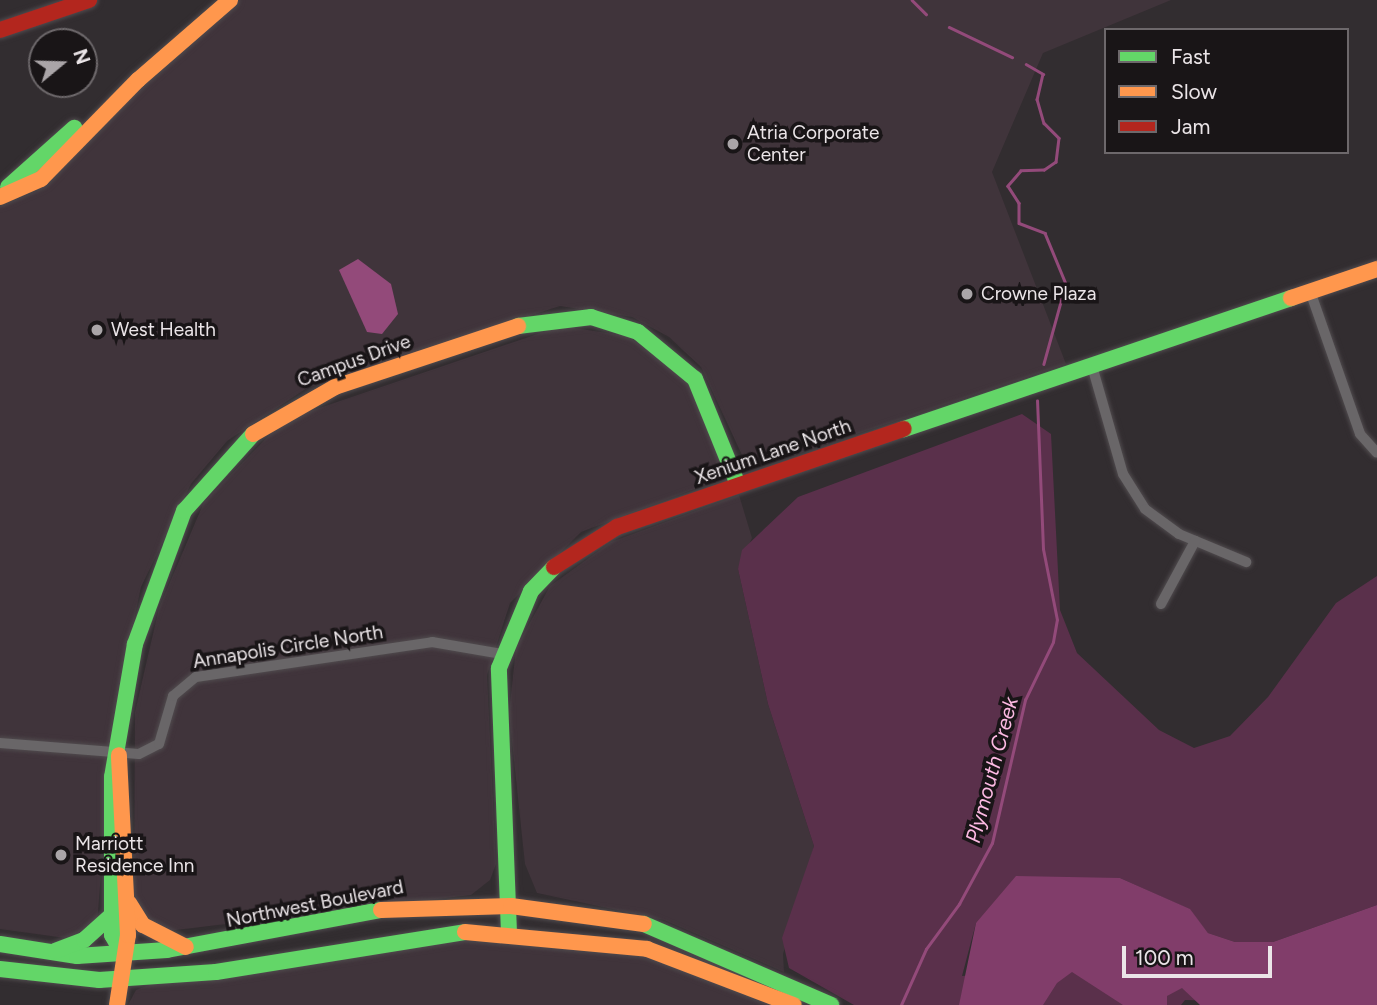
<!DOCTYPE html>
<html>
<head>
<meta charset="utf-8">
<style>
  body { margin:0 }
  #map { position:relative; width:1377px; height:1005px; overflow:hidden; background:#322d30; font-family:Figtree,sans-serif }
  div>[style] { position:absolute }
  .built>* { inset:0; background:#40343b }
  .green>* { inset:0; background:#5a304b }
  .forest>* { inset:0; background:#813d6a }
  .water>* { inset:0; background:#934a7a }
  .stream>* { height:2.5px; margin:-1.25px; padding:0 1.25px; transform-origin:1.25px; border-radius:1.25px; background:#934a7a }
  .roads { filter:drop-shadow(0 0 2px #504b4e) drop-shadow(0 0 2px #504b4e) }
  .street>* { height:10px; margin:-5px; padding:0 5px; transform-origin:5px; border-radius:5px; background:#696668 }
  .fast>* { height:16px; margin:-8px; padding:0 8px; transform-origin:8px; border-radius:8px; background:#63d668 }
  .slow>* { height:16px; margin:-8px; padding:0 8px; transform-origin:8px; border-radius:8px; background:#ff974d }
  .jam>* { height:16px; margin:-8px; padding:0 8px; transform-origin:8px; border-radius:8px; background:#b3261e }
  .dots>* { width:19px; height:19px; translate:-50% -50%; box-sizing:border-box; border:4px solid #191517; border-radius:50% }
  span { translate:-50% -50%; white-space:nowrap; text-align:center; line-height:1.15; -webkit-text-stroke:7px #191517; paint-order:stroke }
  .poi-label { font-size:19px; color:#ebe5e8 }
  .left { translate:0 -50%; text-align:left }
  .street-label { font-size:19px; color:#ebe5e8 }
  .water-label { font-size:21px; color:#fcb9e2; font-style:italic }
  .legend { position:absolute; left:1104px; top:28px; width:245px; height:126px; box-sizing:border-box; background:#191517; border:2px solid #6d686b; margin:0; padding:9px 12px; list-style:none; font-size:21px; color:#ebe5e8 }
  .legend li { display:flex; align-items:center; gap:14px; height:35px }
  .legend b { width:35px; border:2px solid #6d686b }
  .north { position:absolute; left:28px; top:28px; width:70px; height:70px; box-sizing:border-box; background:#191517; border:2px solid #6d686b; border-radius:50%; rotate:71deg; font-size:19px; font-weight:700; line-height:28px; text-align:center; color:#ebe5e8 }
  .north::after { content:''; display:block; margin:auto; width:24px; height:32px; background:#aaa5a8; clip-path:polygon(50% 0,100% 100%,50% 72%,0 100%) }
  .scale { position:absolute; left:1122px; top:946px; width:150px; height:32px; box-sizing:border-box; border:4px solid #ebe5e8; border-top:0; padding-left:9px; font-size:21px; line-height:24px; white-space:nowrap; color:#ebe5e8; -webkit-text-stroke:5px #191517; paint-order:stroke }
</style>
</head>
<body>
<div id="map">
  <div class="built">
    <div style="clip-path:polygon(239px 0,1171px 0,1043px 53px,992px 172px,1066px 364px,749px 470px,701px 367px,669px 337px,632px 317px,560px 306px,307px 388px,227px 441px,191px 484px,141px 587px,113px 721px,97px 924px,65px 938px,0 929px,0 206px,37px 191px,172px 56px)"></div>
    <div style="clip-path:polygon(561px 326px,627px 336px,665px 361px,696px 392px,726px 477px,581px 532px,510px 603px,487px 675px,496px 864px,490px 880px,471px 895px,159px 932px,134px 898px,135px 712px,159px 608px,204px 502px,284px 420px)"></div>
    <div style="clip-path:polygon(739px 495px,752px 538px,738px 569px,768px 704px,814px 846px,783px 954px,784px 972px,664px 920px,537px 893px,525px 864px,509px 713px,516px 648px,550px 586px,611px 542px)"></div>
    <div style="clip-path:polygon(488px 939px,667px 959px,782px 1005px,128px 1005px,136px 990px,152px 984px,250px 974px,416px 943px)"></div>
  </div>
  <div class="green">
    <div style="clip-path:polygon(1022px 414px,1051px 434px,1060px 610px,1077px 653px,1159px 730px,1194px 748px,1230px 736px,1268px 697px,1336px 603px,1377px 576px,1377px 905px,1273px 942px,1235px 942px,1208px 933px,1189px 909px,1120px 878px,1070px 879px,976px 923px,962px 976px,1225px 952px,1377px 1005px,1185px 1000px,1181px 1005px,854px 1005px,789px 968px,782px 938px,814px 846px,768px 704px,738px 569px,742px 550px,798px 497px)"></div>
  </div>
  <div class="forest">
    <div style="clip-path:polygon(1016px 876px,1120px 878px,1190px 909px,1208px 933px,1235px 942px,1273px 942px,1377px 905px,1377px 1005px,1200px 1005px,1182px 988px,1167px 996px,1167px 1005px,1123px 1005px,1072px 972px,1057px 983px,1043px 1005px,959px 1005px,976px 923px)"></div>
  </div>
  <div class="water">
    <div style="clip-path:polygon(358px 259px,391px 284px,398px 314px,382px 334px,367px 332px,339px 270px)"></div>
  </div>
  <div class="stream">
    <div style="left:912px;top:0;width:20px;rotate:45deg"></div>
    <div style="left:949px;top:27px;width:70px;rotate:25.5deg"></div>
    <div style="left:1026px;top:64px;width:20px;rotate:30deg"></div>
    <div style="left:1043px;top:74px;width:26px;rotate:103deg"></div>
    <div style="left:1037px;top:99px;width:25px;rotate:74deg"></div>
    <div style="left:1044px;top:123px;width:21px;rotate:45deg"></div>
    <div style="left:1059px;top:138px;width:24px;rotate:97deg"></div>
    <div style="left:1056px;top:162px;width:14px;rotate:146deg"></div>
    <div style="left:1044px;top:170px;width:23px;rotate:178deg"></div>
    <div style="left:1021px;top:171px;width:20px;rotate:131deg"></div>
    <div style="left:1008px;top:186px;width:20px;rotate:57deg"></div>
    <div style="left:1019px;top:203px;width:20px;rotate:90deg"></div>
    <div style="left:1019px;top:223px;width:28px;rotate:21deg"></div>
    <div style="left:1045px;top:233px;width:55px;rotate:67.6deg"></div>
    <div style="left:1066px;top:284px;width:83px;rotate:105.4deg"></div>
    <div style="left:901px;top:1005px;width:61px;rotate:-65.9deg"></div>
    <div style="left:926px;top:949px;width:56px;rotate:-53.7deg"></div>
    <div style="left:959px;top:904px;width:69px;rotate:-61.6deg"></div>
    <div style="left:992px;top:843px;width:147px;rotate:-77deg"></div>
    <div style="left:1025px;top:700px;width:64px;rotate:-64.2deg"></div>
    <div style="left:1053px;top:642px;width:22px;rotate:-80deg"></div>
    <div style="left:1057px;top:620px;width:72px;rotate:-101.2deg"></div>
    <div style="left:1043px;top:549px;width:148px;rotate:-92.3deg"></div>
  </div>
  <div class="roads">
    <div class="street">
      <div style="left:1310px;top:291px;width:151px;rotate:70.7deg"></div>
      <div style="left:1360px;top:434px;width:25px;rotate:48deg"></div>
      <div style="left:1092px;top:366px;width:112px;rotate:74deg"></div>
      <div style="left:1123px;top:474px;width:41px;rotate:57.8deg"></div>
      <div style="left:1145px;top:509px;width:42px;rotate:36.3deg"></div>
      <div style="left:1179px;top:534px;width:73px;rotate:22.7deg"></div>
      <div style="left:1161px;top:604px;width:72px;rotate:-61.6deg"></div>
      <div style="left:0;top:743px;width:139px;rotate:4.5deg"></div>
      <div style="left:139px;top:754px;width:22px;rotate:-27deg"></div>
      <div style="left:159px;top:744px;width:50px;rotate:-73.7deg"></div>
      <div style="left:173px;top:696px;width:30px;rotate:-40deg"></div>
      <div style="left:196px;top:677px;width:239px;rotate:-8.4deg"></div>
      <div style="left:432px;top:642px;width:71px;rotate:9.7deg"></div>
    </div>
    <div class="fast">
      <div style="left:8px;top:187px;width:89px;rotate:-41.8deg"></div>
      <div style="left:518px;top:326px;width:74px;rotate:-7deg"></div>
      <div style="left:591px;top:317px;width:49px;rotate:17.7deg"></div>
      <div style="left:638px;top:332px;width:74px;rotate:39.5deg"></div>
      <div style="left:695px;top:379px;width:114px;rotate:67.9deg"></div>
      <div style="left:904px;top:429px;width:409px;rotate:-18.7deg"></div>
      <div style="left:644px;top:924px;width:204px;rotate:23.4deg"></div>
      <div style="left:509px;top:933px;width:265px;rotate:-92.2deg"></div>
      <div style="left:499px;top:668px;width:83px;rotate:-67.4deg"></div>
      <div style="left:531px;top:591px;width:33px;rotate:-46deg"></div>
      <div style="left:0;top:944px;width:78px;rotate:8.9deg"></div>
      <div style="left:77px;top:956px;width:90px;rotate:-3.8deg"></div>
      <div style="left:167px;top:950px;width:218px;rotate:-10.6deg"></div>
      <div style="left:55px;top:951px;width:31px;rotate:-21deg"></div>
      <div style="left:84px;top:940px;width:36px;rotate:-42deg"></div>
      <div style="left:123px;top:954px;width:22px;rotate:-120deg"></div>
      <div style="left:112px;top:935px;width:158px;rotate:-90deg"></div>
      <div style="left:112px;top:777px;width:135px;rotate:-80.2deg"></div>
      <div style="left:135px;top:644px;width:142px;rotate:-69.8deg"></div>
      <div style="left:184px;top:511px;width:103px;rotate:-48.1deg"></div>
      <div style="left:0;top:969px;width:100px;rotate:6.3deg"></div>
      <div style="left:99px;top:980px;width:117px;rotate:-3.9deg"></div>
      <div style="left:216px;top:972px;width:252px;rotate:-9.1deg"></div>
    </div>
    <div class="slow">
      <div style="left:0;top:197px;width:45px;rotate:-23.7deg"></div>
      <div style="left:41px;top:179px;width:139px;rotate:-45.6deg"></div>
      <div style="left:138px;top:80px;width:122px;rotate:-41deg"></div>
      <div style="left:1291px;top:298px;width:91px;rotate:-18.6deg"></div>
      <div style="left:253px;top:434px;width:95px;rotate:-29.8deg"></div>
      <div style="left:335px;top:387px;width:193px;rotate:-18.4deg"></div>
      <div style="left:129px;top:903px;width:26px;rotate:58deg"></div>
      <div style="left:143px;top:925px;width:48px;rotate:27.1deg"></div>
      <div style="left:381px;top:910px;width:130px;rotate:-1.8deg"></div>
      <div style="left:511px;top:906px;width:134px;rotate:7.7deg"></div>
      <div style="left:465px;top:932px;width:183px;rotate:5.3deg"></div>
      <div style="left:647px;top:949px;width:157px;rotate:20.9deg"></div>
      <div style="left:117px;top:1005px;width:71px;rotate:-81.1deg"></div>
      <div style="left:128px;top:935px;width:180px;rotate:-92.9deg"></div>
    </div>
    <div class="jam">
      <div style="left:0;top:30px;width:94px;rotate:-18.6deg"></div>
      <div style="left:554px;top:567px;width:75px;rotate:-32.4deg"></div>
      <div style="left:617px;top:527px;width:303px;rotate:-18.9deg"></div>
    </div>
  </div>
  <div class="dots">
    <div style="left:733px;top:144px;background:#aaa5a8"></div>
    <div style="left:967px;top:294px;background:#aaa5a8"></div>
    <div style="left:97px;top:330px;background:#aaa5a8"></div>
    <div style="left:61px;top:855px;background:#aaa5a8"></div>
  </div>
  <div class="poi-label">
    <span class="left" style="left:747px;top:144px">Atria Corporate<br>Center</span>
    <span class="left" style="left:981px;top:294px">Crowne Plaza</span>
    <span class="left" style="left:111px;top:330px">West Health</span>
    <span class="left" style="left:75px;top:855px">Marriott<br>Residence Inn</span>
  </div>
  <div class="street-label">
    <span style="left:354px;top:361px;rotate:-20deg">Campus Drive</span>
    <span style="left:773px;top:452px;rotate:-19deg">Xenium Lane North</span>
    <span style="left:288px;top:647px;rotate:-9deg">Annapolis Circle North</span>
    <span style="left:315px;top:904px;rotate:-11deg">Northwest Boulevard</span>
  </div>
  <div class="water-label">
    <span style="left:992px;top:770px;rotate:-75deg">Plymouth Creek</span>
  </div>
  <ul class="legend">
  <li><b style="height:9px;background:#63d668"></b>Fast</li>
  <li><b style="height:9px;background:#ff974d"></b>Slow</li>
  <li><b style="height:9px;background:#b3261e"></b>Jam</li>
  </ul>
  <div class="north">N</div>
  <div class="scale">100 m</div>
</div>
</body>
</html>
